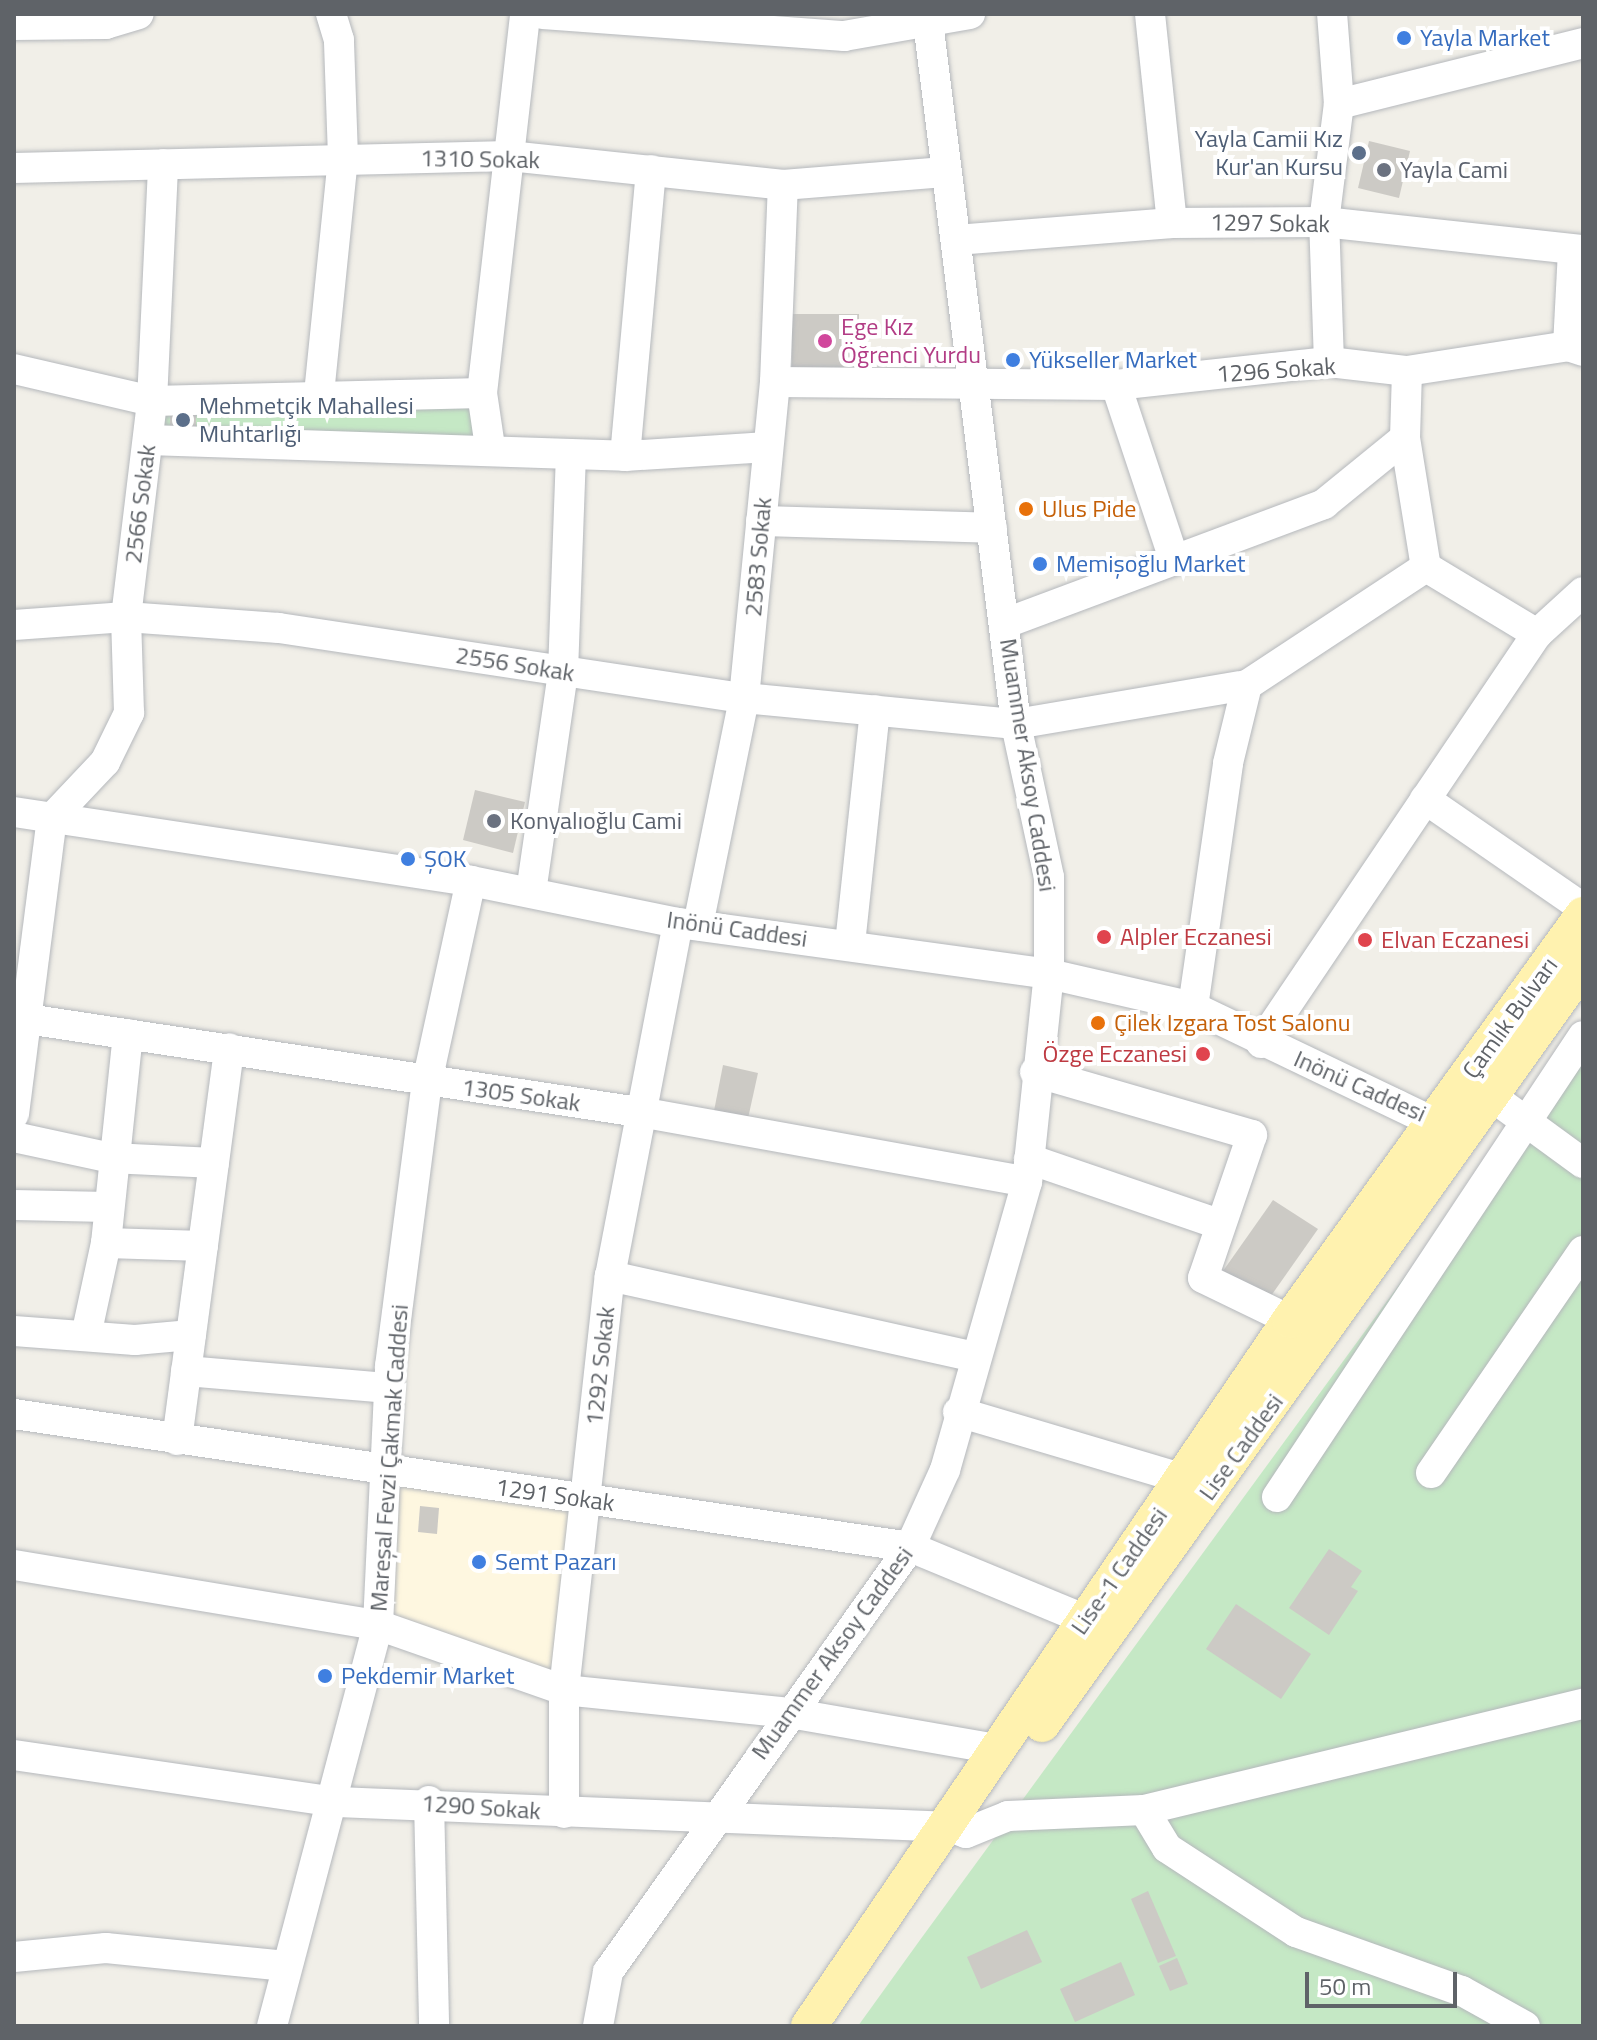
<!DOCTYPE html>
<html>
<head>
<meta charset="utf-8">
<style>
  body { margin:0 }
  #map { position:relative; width:1597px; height:2040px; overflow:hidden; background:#f1efe8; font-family:"Titillium Web",sans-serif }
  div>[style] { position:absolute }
  .commercial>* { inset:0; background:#fef7e0 }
  .green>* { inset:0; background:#c5e8c5 }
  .building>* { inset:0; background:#cccac5 }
  .roads { filter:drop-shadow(0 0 2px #b5b8bc) drop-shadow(0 0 2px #b5b8bc) }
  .minor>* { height:30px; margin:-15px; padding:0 15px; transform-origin:15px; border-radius:15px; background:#fff }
  .major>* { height:36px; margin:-18px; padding:0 18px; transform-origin:18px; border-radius:18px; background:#fff2af }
  .dots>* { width:22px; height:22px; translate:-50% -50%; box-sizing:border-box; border:4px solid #fff; border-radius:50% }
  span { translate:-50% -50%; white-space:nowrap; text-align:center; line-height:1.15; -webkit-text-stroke:8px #fff; paint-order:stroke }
  .shop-label { font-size:24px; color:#366cbe }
  .left { translate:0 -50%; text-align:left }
  .service-label { font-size:24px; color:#4e5e75 }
  .right { translate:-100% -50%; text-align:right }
  .street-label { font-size:24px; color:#5f6368 }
  .worship-label { font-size:24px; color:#5b616d }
  .hotel-label { font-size:24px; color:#b23c85 }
  .food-label { font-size:24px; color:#c56008 }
  .health-label { font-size:24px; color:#be3a42 }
  .frame { position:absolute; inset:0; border:16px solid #5f6368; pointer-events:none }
  .scale { position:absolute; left:1305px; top:1972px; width:152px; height:36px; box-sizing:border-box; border:4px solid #5f6368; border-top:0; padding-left:10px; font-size:24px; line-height:28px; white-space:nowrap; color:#5f6368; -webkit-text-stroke:6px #fff; paint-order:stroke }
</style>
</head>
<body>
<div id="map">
  <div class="commercial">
    <div style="clip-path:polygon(384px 1473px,586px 1498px,564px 1690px,378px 1625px)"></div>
  </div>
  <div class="green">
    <div style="clip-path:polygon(482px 393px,490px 447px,148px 440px,152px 401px)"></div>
    <div style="clip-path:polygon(1583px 1033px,1583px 2026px,858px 2026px,920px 1940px)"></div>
  </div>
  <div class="building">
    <div style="clip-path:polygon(1369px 141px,1410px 151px,1399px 198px,1358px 188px)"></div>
    <div style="clip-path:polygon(792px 314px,859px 314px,859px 368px,792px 368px)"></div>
    <div style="clip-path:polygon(170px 409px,196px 409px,196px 431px,170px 432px)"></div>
    <div style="clip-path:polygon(475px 790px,525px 802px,513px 853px,463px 840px)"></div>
    <div style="clip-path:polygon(723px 1065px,758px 1073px,747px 1123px,713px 1116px)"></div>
    <div style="clip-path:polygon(1273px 1200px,1318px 1229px,1266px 1303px,1223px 1271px)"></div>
    <div style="clip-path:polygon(420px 1506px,439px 1508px,437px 1534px,418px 1532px)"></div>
    <div style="clip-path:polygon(1329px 1549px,1362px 1571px,1351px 1587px,1358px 1591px,1329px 1635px,1289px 1608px)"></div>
    <div style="clip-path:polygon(1236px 1604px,1311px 1654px,1281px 1699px,1206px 1649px)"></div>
    <div style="clip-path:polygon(1148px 1891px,1176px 1956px,1158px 1963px,1131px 1899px)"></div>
    <div style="clip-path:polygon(1027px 1930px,1042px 1962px,981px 1989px,967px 1957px)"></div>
    <div style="clip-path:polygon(1177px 1958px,1188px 1984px,1170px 1991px,1159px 1966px)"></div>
    <div style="clip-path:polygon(1121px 1962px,1135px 1995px,1075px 2022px,1060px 1989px)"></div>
  </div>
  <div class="roads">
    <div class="minor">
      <div style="left:543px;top:14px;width:302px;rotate:4.2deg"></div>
      <div style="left:844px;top:36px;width:128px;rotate:-9.9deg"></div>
      <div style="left:1150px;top:14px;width:210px;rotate:84deg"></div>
      <div style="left:14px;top:25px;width:92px;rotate:-0.6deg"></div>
      <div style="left:106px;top:24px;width:34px;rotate:-17deg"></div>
      <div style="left:1339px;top:104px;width:252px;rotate:-14deg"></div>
      <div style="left:14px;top:168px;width:495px;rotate:-1.4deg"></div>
      <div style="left:509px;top:156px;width:276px;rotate:6deg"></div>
      <div style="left:783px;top:185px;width:162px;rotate:-4.6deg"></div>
      <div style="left:956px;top:240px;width:217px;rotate:-4.5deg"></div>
      <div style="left:1172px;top:223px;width:152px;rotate:-0.4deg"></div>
      <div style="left:1324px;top:222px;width:261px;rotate:6.2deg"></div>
      <div style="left:1568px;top:346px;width:96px;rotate:-87deg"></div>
      <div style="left:1329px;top:362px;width:140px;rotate:-92deg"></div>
      <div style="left:1324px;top:222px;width:119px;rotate:-82.8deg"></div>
      <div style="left:1339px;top:104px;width:90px;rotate:-94.4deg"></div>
      <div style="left:14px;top:369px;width:142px;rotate:13.1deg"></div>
      <div style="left:152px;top:401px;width:330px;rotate:-1.4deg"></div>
      <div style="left:1407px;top:371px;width:67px;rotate:91.7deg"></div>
      <div style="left:1405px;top:438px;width:131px;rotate:80.8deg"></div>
      <div style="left:775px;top:382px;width:341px;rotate:0.5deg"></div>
      <div style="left:1116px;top:385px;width:214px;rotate:-6.2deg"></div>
      <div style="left:1329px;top:362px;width:79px;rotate:6.6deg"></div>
      <div style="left:1407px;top:371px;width:163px;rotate:-8.8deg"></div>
      <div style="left:1568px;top:346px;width:16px;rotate:18deg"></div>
      <div style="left:1116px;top:385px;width:183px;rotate:71.6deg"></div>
      <div style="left:319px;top:394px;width:238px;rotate:-84.2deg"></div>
      <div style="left:343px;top:157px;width:117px;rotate:-92deg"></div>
      <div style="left:339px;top:40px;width:27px;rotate:-107deg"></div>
      <div style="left:148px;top:440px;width:477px;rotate:1.9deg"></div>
      <div style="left:625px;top:456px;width:143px;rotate:-3.6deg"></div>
      <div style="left:490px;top:447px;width:55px;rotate:-98.4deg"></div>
      <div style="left:482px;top:393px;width:381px;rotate:-83.5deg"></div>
      <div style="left:625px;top:456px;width:287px;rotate:-84.8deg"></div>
      <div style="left:761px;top:521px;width:231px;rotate:1.7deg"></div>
      <div style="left:1006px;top:623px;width:340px;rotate:-20.5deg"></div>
      <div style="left:1324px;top:504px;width:104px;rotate:-39.2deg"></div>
      <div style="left:14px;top:625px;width:112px;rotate:-4.1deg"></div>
      <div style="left:126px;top:617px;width:153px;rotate:4.1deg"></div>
      <div style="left:279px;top:628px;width:470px;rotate:8.6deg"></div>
      <div style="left:744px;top:698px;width:273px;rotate:5.5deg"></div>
      <div style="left:1016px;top:724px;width:234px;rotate:-9.6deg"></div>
      <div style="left:1247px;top:685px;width:214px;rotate:-33.4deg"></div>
      <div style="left:1426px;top:567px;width:130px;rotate:31.1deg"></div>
      <div style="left:1425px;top:799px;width:192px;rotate:34.6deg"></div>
      <div style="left:14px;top:812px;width:462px;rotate:8.6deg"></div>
      <div style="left:471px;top:881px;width:211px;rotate:11.5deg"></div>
      <div style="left:678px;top:923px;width:374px;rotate:7.8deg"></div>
      <div style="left:1049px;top:974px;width:148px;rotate:12.9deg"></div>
      <div style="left:1193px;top:1007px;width:289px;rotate:25.6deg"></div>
      <div style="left:531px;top:892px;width:222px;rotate:-81.7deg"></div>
      <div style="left:563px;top:672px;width:218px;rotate:-87.9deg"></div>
      <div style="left:698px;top:925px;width:232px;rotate:-78.5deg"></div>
      <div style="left:744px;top:698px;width:318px;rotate:-84.4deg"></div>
      <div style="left:775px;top:382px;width:197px;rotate:-87.7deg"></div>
      <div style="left:850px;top:944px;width:235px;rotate:-83.9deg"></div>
      <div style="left:1193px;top:1007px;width:246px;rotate:-81.8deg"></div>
      <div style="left:1228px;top:763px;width:80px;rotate:-76.3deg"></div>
      <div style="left:14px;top:1017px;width:638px;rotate:8.65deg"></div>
      <div style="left:645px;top:1113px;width:388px;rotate:10.2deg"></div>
      <div style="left:1261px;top:1043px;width:493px;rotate:-56deg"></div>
      <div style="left:1537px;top:634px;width:62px;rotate:-42.4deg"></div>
      <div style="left:1035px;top:1072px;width:226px;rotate:16.2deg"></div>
      <div style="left:1252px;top:1135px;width:151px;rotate:108.9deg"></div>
      <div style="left:1203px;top:1278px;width:97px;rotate:25.8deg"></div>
      <div style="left:1491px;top:1096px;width:114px;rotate:36.1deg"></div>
      <div style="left:14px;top:1114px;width:298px;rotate:-82.7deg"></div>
      <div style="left:52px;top:818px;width:77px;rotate:-46.6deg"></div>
      <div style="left:105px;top:762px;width:55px;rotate:-63.9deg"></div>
      <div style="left:129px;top:713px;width:96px;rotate:-91.8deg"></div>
      <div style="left:126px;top:617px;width:218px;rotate:-83.1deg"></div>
      <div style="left:152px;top:401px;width:237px;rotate:-87.3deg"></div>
      <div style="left:14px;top:1137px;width:99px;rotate:12.2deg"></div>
      <div style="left:111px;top:1158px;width:103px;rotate:2.8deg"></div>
      <div style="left:1029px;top:1159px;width:201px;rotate:18.9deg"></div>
      <div style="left:14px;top:1205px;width:94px;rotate:1.2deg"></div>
      <div style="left:106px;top:1243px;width:97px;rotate:1.8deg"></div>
      <div style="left:610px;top:1276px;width:371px;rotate:12.5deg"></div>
      <div style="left:14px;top:1331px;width:121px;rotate:4.3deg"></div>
      <div style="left:135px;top:1340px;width:56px;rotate:-5.1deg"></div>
      <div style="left:87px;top:1331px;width:90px;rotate:-77.8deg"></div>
      <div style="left:106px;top:1243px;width:210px;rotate:-84deg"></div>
      <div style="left:186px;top:1371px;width:204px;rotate:4.8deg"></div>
      <div style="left:958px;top:1412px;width:236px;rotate:16.5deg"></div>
      <div style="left:14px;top:1414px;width:906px;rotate:8.44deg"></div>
      <div style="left:910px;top:1547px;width:188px;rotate:22.5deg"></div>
      <div style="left:177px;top:1440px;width:395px;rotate:-82.4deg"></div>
      <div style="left:1431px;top:1473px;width:269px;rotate:-55.6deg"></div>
      <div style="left:1277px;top:1497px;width:553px;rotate:-56.42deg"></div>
      <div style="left:14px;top:1565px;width:369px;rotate:9.4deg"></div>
      <div style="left:378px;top:1625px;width:197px;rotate:19.3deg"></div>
      <div style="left:564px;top:1690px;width:227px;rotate:5.8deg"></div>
      <div style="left:790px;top:1713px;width:209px;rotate:9.9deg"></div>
      <div style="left:14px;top:1755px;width:326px;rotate:8.3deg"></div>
      <div style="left:337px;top:1802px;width:615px;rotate:2.33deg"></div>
      <div style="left:951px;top:1827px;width:16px;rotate:22deg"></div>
      <div style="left:966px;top:1833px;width:45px;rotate:-22deg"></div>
      <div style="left:1008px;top:1816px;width:136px;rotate:-2.5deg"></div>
      <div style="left:1144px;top:1810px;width:452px;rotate:-13.6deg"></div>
      <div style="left:429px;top:1801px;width:225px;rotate:88.7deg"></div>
      <div style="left:1144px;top:1810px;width:44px;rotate:58.8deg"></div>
      <div style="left:1167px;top:1848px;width:154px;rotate:33.1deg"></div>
      <div style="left:1296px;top:1932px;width:176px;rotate:19.6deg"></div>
      <div style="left:1462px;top:1991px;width:72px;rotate:29.1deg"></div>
      <div style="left:564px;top:1813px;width:123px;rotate:-90deg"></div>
      <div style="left:564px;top:1690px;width:417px;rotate:-83.7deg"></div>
      <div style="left:610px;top:1276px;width:359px;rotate:-79.1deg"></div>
      <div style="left:14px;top:1957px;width:92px;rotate:-5.6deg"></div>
      <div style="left:106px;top:1948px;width:181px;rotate:5.7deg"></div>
      <div style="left:272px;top:2026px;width:415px;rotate:-75.2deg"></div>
      <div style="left:378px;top:1625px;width:259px;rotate:-87.3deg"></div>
      <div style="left:390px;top:1366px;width:286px;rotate:-82.6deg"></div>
      <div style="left:427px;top:1082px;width:206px;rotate:-77.7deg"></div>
      <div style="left:598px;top:2026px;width:55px;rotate:-79.5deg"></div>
      <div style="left:608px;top:1972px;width:521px;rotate:-54.6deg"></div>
      <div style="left:910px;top:1547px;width:85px;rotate:-65.6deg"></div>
      <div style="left:945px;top:1470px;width:299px;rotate:-74.1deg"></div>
      <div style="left:1027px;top:1182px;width:209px;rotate:-84deg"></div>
      <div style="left:1049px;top:974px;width:97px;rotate:-90deg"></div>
      <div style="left:1049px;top:877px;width:157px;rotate:-102.2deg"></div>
      <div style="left:1016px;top:724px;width:716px;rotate:-97.14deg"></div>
    </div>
    <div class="major">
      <div style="left:1042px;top:1724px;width:931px;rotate:-54.48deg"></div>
      <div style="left:809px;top:2026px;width:854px;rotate:-55.73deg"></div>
      <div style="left:1290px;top:1320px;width:500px;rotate:-54.1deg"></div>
    </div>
  </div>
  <div class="dots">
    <div style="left:1404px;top:38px;background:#3f7fe0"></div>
    <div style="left:1359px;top:153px;background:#5c6f8a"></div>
    <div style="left:1384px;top:170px;background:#6b7280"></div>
    <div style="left:825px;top:341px;background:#d1479c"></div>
    <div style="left:1013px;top:360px;background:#3f7fe0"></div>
    <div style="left:183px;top:420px;background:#5c6f8a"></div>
    <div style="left:1026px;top:509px;background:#e8710a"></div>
    <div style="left:1040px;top:564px;background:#3f7fe0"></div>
    <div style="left:494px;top:821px;background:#6b7280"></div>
    <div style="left:408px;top:859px;background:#3f7fe0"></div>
    <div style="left:1104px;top:937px;background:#e0444e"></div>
    <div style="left:1365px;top:940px;background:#e0444e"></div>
    <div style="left:1098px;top:1023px;background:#e8710a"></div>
    <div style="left:1203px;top:1054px;background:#e0444e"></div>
    <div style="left:479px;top:1562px;background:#3f7fe0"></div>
    <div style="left:325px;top:1676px;background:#3f7fe0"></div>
  </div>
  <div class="shop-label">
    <span class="left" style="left:1420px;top:38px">Yayla Market</span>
    <span class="left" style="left:1029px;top:360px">Yükseller Market</span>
    <span class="left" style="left:1056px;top:564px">Memişoğlu Market</span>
    <span class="left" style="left:424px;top:859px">ŞOK</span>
    <span class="left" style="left:495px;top:1562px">Semt Pazarı</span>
    <span class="left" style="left:341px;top:1676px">Pekdemir Market</span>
  </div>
  <div class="service-label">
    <span class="right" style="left:1343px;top:153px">Yayla Camii Kız<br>Kur'an Kursu</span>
    <span class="left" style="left:199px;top:420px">Mehmetçik Mahallesi<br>Muhtarlığı</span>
  </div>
  <div class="street-label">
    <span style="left:480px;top:159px;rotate:1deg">1310 Sokak</span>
    <span style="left:1270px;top:223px;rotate:1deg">1297 Sokak</span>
    <span style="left:1276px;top:370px;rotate:-4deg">1296 Sokak</span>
    <span style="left:140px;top:504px;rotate:-83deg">2566 Sokak</span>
    <span style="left:758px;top:557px;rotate:-85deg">2583 Sokak</span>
    <span style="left:515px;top:664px;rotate:9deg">2556 Sokak</span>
    <span style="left:1028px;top:765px;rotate:81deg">Muammer Aksoy Caddesi</span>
    <span style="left:737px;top:929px;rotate:8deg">Inönü Caddesi</span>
    <span style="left:1510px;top:1018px;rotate:-54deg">Çamlık Bulvarı</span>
    <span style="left:1360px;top:1086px;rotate:24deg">Inönü Caddesi</span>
    <span style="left:521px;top:1095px;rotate:8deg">1305 Sokak</span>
    <span style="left:600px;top:1366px;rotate:-84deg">1292 Sokak</span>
    <span style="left:1241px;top:1447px;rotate:-54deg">Lise Caddesi</span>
    <span style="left:389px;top:1458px;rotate:-86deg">Mareşal Fevzi Çakmak Caddesi</span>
    <span style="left:555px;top:1495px;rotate:8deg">1291 Sokak</span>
    <span style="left:1119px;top:1571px;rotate:-55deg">Lise-1 Caddesi</span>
    <span style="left:832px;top:1653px;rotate:-54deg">Muammer Aksoy Caddesi</span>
    <span style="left:481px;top:1807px;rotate:4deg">1290 Sokak</span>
  </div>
  <div class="worship-label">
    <span class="left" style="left:1400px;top:170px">Yayla Cami</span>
    <span class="left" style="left:510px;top:821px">Konyalıoğlu Cami</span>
  </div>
  <div class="hotel-label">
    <span class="left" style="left:841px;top:341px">Ege Kız<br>Öğrenci Yurdu</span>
  </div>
  <div class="food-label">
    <span class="left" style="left:1042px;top:509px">Ulus Pide</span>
    <span class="left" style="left:1114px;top:1023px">Çilek Izgara Tost Salonu</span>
  </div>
  <div class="health-label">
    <span class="left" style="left:1120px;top:937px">Alpler Eczanesi</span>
    <span class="left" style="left:1381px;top:940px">Elvan Eczanesi</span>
    <span class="right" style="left:1187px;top:1054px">Özge Eczanesi</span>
  </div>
  <div class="frame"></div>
  <div class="scale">50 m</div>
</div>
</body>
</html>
